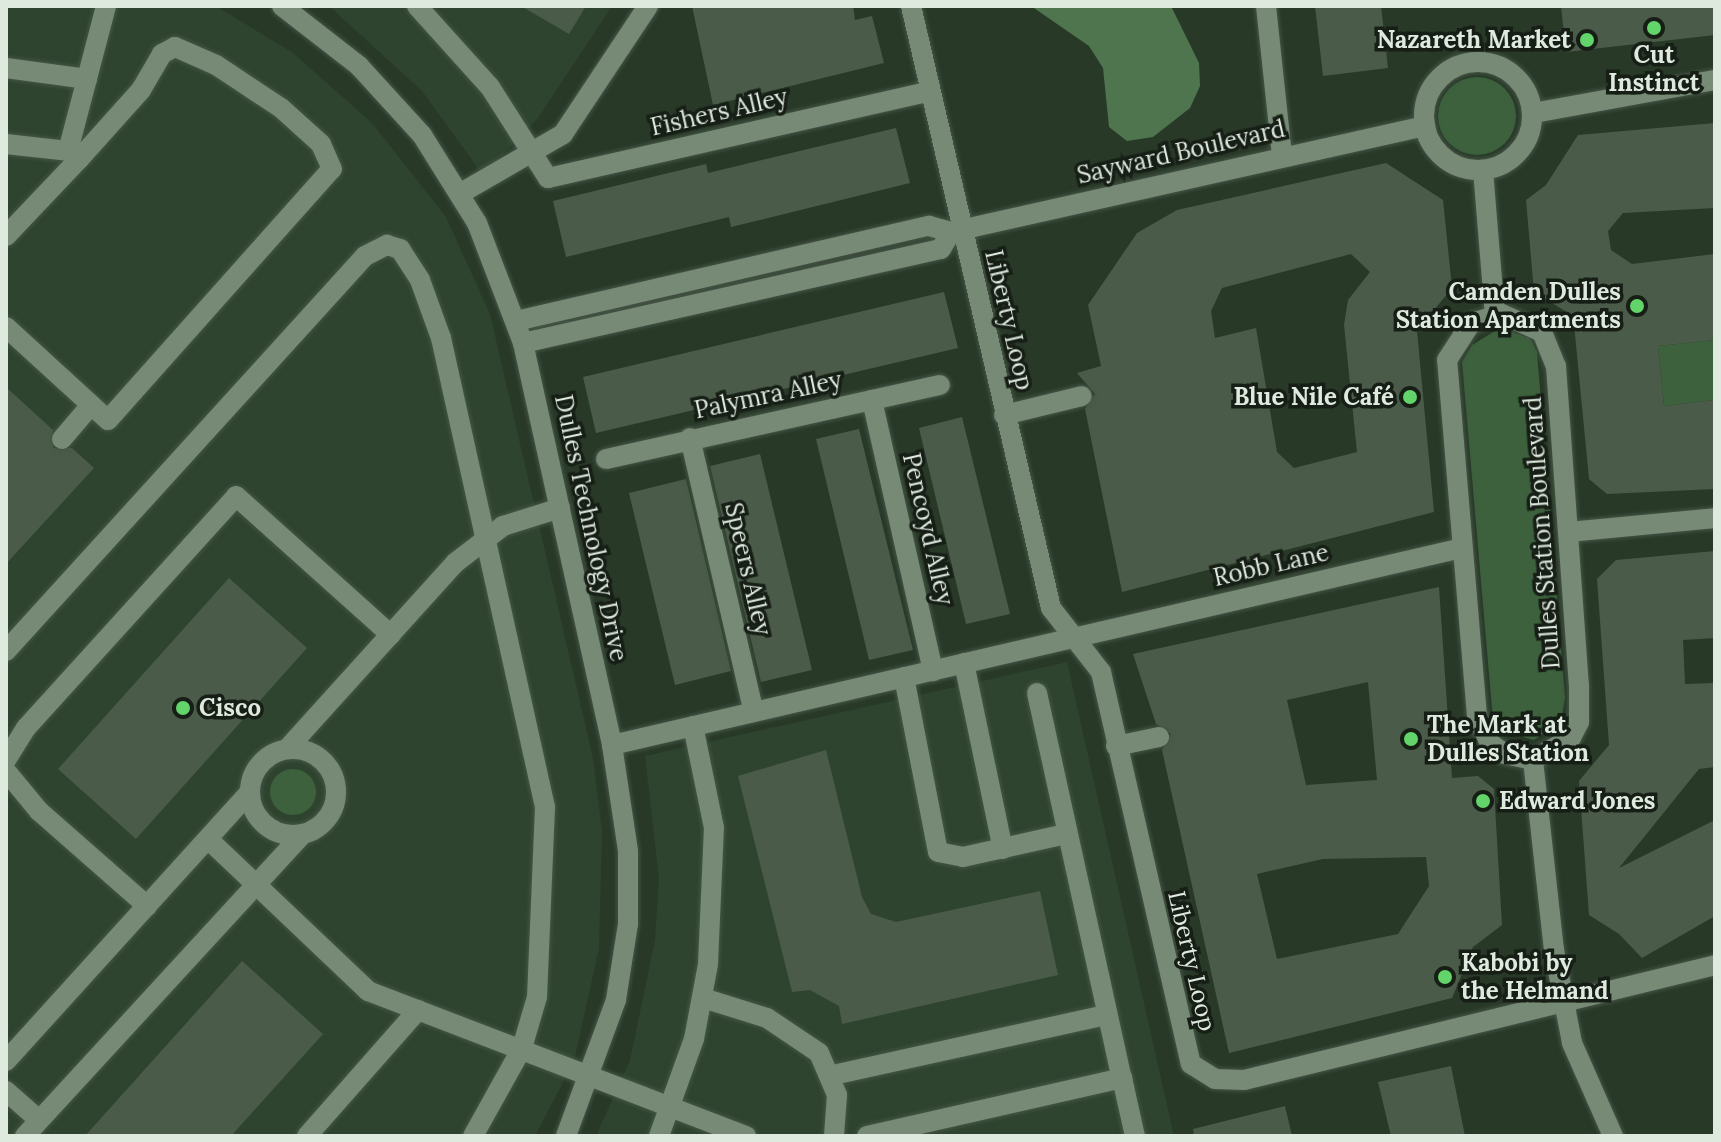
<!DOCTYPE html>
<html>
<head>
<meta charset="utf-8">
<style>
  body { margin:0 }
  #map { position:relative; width:1721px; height:1142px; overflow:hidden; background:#283928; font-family:Lora,serif }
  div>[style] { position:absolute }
  .built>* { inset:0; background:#2e442f }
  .green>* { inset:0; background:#3c613c }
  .round { border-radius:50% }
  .forest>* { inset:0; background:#4e754e }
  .building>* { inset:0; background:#4a5c49 }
  .roads { filter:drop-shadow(0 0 2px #465546) drop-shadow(0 0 2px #465546) }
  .minor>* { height:20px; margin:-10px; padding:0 10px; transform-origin:10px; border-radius:10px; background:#768a76 }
  .minor>.ring { margin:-10px; padding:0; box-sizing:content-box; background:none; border:20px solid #768a76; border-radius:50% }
  .dots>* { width:22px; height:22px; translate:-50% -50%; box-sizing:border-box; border:4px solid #161e16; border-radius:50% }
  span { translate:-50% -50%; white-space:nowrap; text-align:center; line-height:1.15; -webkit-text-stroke:7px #161e16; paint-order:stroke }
  .poi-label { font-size:24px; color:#dfeadf; font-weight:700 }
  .right { translate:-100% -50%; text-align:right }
  .left { translate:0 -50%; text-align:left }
  .street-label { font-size:24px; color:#dfeadf }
  .frame { position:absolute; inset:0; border:8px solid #dfeadf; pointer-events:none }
</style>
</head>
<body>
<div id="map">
  <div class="built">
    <div style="clip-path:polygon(6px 6px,216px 6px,293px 53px,372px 123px,446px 217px,490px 314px,593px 758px,602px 831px,599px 948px,574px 1061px,535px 1136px,6px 1136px)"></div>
    <div style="clip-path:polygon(329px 6px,612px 6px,538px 118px,483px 175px,422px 91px)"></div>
    <div style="clip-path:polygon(1067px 662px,1174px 1136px,596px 1136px,630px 1060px,655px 940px,659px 878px,645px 756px)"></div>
  </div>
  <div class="green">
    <div class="round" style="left:1438px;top:77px;width:78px;height:78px"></div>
    <div style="clip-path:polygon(1500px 328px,1530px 338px,1537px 352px,1565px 698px,1561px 721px,1534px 740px,1506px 732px,1493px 720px,1462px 362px,1472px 345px)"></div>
    <div style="clip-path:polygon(1715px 340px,1715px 400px,1664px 406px,1658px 346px)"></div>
    <div class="round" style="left:270px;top:769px;width:46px;height:46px"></div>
  </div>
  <div class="forest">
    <div style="clip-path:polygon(1031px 6px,1171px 6px,1199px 63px,1200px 86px,1190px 108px,1153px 137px,1127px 141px,1109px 127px,1103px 68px,1089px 46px)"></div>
  </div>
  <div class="building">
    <div style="clip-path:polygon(521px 6px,586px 6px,569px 34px)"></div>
    <div style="clip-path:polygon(692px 6px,853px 6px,855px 20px,872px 16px,884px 63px,713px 105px)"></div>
    <div style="clip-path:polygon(1315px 6px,1381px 6px,1388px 68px,1323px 76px)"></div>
    <div style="clip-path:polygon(1561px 6px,1715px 6px,1715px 35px,1566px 52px)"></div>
    <div style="clip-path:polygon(1715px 123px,1715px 208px,1623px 213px,1608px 231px,1611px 250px,1632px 264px,1715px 254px,1715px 340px,1658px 346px,1664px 406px,1715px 400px,1715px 489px,1607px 494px,1589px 479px,1574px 324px,1565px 311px,1534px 292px,1526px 200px,1546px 185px,1578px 135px)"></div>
    <div style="clip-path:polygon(896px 128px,910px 183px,731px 227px,729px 217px,566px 257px,553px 201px,706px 164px,708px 173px)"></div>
    <div style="clip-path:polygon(evenodd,1386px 163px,1443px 200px,1452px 288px,1417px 331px,1434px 512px,1122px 592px,1085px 409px,1095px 394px,1077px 373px,1101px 366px,1088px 305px,1137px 233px,1177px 210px,1386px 163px,1351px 254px,1370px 272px,1348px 300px,1344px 325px,1357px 452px,1294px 468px,1277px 452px,1256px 328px,1215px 338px,1211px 311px,1222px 288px,1351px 254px)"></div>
    <div style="clip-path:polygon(944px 292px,958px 348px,596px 433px,583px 377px)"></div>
    <div style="clip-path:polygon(6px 387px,53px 430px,53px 448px,72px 448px,94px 468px,6px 564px)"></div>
    <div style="clip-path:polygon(962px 417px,1010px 614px,966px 624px,919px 428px)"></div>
    <div style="clip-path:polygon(859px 429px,913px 650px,869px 660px,816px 439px)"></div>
    <div style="clip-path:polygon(760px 454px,812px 670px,761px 682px,710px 466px)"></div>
    <div style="clip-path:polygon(686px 479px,731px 671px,675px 685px,629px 493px)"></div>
    <div style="clip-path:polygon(1715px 551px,1715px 638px,1683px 640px,1685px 684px,1715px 683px,1715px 767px,1699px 769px,1619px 868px,1715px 820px,1715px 916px,1642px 958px,1619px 934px,1589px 915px,1579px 781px,1609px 745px,1597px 579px,1616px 560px)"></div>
    <div style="clip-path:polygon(229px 578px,307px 648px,136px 839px,58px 769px)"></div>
    <div style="clip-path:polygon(evenodd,1439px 587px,1452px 778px,1478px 776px,1494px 789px,1502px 925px,1473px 947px,1452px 998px,1229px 1053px,1162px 750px,1171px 734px,1156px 724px,1133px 654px,1439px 587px,1368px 682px,1377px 780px,1306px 785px,1287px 700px,1368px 682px,1439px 587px,1426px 857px,1429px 886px,1398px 934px,1277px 959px,1257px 874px,1323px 859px,1426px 857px)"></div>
    <div style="clip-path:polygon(826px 750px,862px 897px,871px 914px,896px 922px,1040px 891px,1058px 975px,842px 1024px,839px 1006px,810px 990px,792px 992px,738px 776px)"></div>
    <div style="clip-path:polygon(242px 961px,323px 1034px,231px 1136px,85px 1136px)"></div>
    <div style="clip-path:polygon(1451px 1066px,1465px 1136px,1391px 1136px,1378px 1082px)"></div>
    <div style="clip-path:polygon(1285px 1106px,1292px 1136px,1194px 1136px,1193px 1129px)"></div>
  </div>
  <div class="roads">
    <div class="minor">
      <div style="left:282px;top:6px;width:98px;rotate:37.9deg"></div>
      <div style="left:359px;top:66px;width:93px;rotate:47.6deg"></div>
      <div style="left:422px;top:135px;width:104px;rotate:58deg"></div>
      <div style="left:477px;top:223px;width:129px;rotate:69deg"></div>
      <div style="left:523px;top:343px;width:412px;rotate:77.5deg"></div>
      <div style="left:612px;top:745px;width:107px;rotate:81.4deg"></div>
      <div style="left:628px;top:851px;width:73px;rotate:90deg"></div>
      <div style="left:628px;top:924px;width:77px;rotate:99deg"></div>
      <div style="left:616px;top:1000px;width:145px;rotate:110.2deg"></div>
      <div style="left:417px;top:6px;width:109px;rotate:48deg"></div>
      <div style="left:490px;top:87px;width:108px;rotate:57.5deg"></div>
      <div style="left:548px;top:178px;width:392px;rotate:-12.8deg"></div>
      <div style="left:911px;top:6px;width:618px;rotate:76.91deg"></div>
      <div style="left:1051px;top:608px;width:81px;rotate:52deg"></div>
      <div style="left:1101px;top:672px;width:402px;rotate:77.1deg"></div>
      <div style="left:1191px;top:1064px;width:28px;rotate:32deg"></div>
      <div style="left:1215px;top:1079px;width:29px;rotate:2deg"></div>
      <div style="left:1244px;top:1080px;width:485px;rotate:-13.7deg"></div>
      <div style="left:1266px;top:6px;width:150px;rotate:83.9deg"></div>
      <div class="ring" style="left:1424px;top:62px;width:88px;height:88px"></div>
      <div style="left:6px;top:68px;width:82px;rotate:7.7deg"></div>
      <div style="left:1533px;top:113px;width:185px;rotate:-10.3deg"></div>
      <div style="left:6px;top:144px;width:62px;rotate:6.4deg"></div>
      <div style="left:1483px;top:170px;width:145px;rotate:85.3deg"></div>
      <div style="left:461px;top:193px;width:118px;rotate:-30deg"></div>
      <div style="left:563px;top:134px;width:154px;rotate:-56.4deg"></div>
      <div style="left:6px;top:236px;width:106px;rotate:-46.5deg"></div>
      <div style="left:79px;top:159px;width:14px;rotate:-144deg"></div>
      <div style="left:68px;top:151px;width:150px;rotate:-75.3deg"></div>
      <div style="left:1502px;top:314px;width:44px;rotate:24.2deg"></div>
      <div style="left:1542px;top:332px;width:37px;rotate:68deg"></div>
      <div style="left:1556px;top:366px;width:320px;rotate:85.9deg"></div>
      <div style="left:1579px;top:685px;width:37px;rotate:90deg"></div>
      <div style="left:1579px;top:722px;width:18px;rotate:117deg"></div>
      <div style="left:1571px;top:738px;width:44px;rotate:149.9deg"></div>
      <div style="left:1533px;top:760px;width:29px;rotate:-168deg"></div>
      <div style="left:1505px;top:754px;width:19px;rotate:-144deg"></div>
      <div style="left:1490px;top:743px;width:30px;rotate:-116deg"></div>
      <div style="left:1477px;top:716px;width:357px;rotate:-94.8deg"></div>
      <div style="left:1447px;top:360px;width:44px;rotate:-57deg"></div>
      <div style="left:1471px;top:323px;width:32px;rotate:-16deg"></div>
      <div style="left:516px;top:321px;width:424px;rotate:-13deg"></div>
      <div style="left:929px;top:226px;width:23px;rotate:15deg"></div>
      <div style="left:951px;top:232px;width:486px;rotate:-12.6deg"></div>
      <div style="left:6px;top:327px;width:138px;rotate:42.4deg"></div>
      <div style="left:108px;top:420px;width:336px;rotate:-48.3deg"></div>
      <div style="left:332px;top:169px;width:27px;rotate:-114deg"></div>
      <div style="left:321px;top:144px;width:54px;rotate:-138deg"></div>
      <div style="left:281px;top:108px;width:78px;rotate:-146.5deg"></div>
      <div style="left:216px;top:65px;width:45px;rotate:-156.3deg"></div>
      <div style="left:175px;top:47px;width:15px;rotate:152deg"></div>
      <div style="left:162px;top:54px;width:42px;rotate:120.3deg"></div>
      <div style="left:141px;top:90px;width:93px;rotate:131.9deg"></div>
      <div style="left:523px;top:343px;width:428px;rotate:-12.7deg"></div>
      <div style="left:941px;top:249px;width:20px;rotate:-60deg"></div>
      <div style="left:872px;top:400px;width:278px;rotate:77.3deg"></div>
      <div style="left:1004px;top:415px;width:80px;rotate:-13.7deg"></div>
      <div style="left:690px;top:438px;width:281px;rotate:76.9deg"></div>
      <div style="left:62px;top:439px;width:45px;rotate:-49.5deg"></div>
      <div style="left:606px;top:459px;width:342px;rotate:-12.5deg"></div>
      <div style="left:1568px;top:532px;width:148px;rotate:-5.4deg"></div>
      <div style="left:6px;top:651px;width:534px;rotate:-47.73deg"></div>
      <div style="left:365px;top:256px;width:25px;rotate:-27deg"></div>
      <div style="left:387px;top:245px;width:14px;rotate:17deg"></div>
      <div style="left:400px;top:249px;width:37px;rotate:57deg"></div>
      <div style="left:420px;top:280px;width:62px;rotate:70.1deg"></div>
      <div style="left:441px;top:338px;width:480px;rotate:77.5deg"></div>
      <div style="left:545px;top:807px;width:190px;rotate:92.4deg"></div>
      <div style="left:537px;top:997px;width:53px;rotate:106.4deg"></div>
      <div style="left:522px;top:1048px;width:101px;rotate:119.1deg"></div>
      <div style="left:964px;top:663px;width:190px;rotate:78.2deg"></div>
      <div style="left:904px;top:677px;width:178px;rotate:79deg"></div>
      <div style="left:938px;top:852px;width:25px;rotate:11deg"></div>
      <div style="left:963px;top:857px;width:106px;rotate:-12.6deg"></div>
      <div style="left:1037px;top:693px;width:394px;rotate:77.6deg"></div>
      <div style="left:612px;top:745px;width:873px;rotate:-13.05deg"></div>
      <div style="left:1116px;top:746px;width:44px;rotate:-11.8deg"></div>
      <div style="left:287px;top:749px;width:251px;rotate:-47.9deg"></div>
      <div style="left:455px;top:563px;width:61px;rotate:-37.6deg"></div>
      <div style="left:503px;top:526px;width:60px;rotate:-17.5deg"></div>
      <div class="ring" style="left:250px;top:749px;width:66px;height:66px"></div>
      <div style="left:6px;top:760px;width:38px;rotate:-58deg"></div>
      <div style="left:26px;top:728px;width:313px;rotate:-47.8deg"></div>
      <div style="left:236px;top:496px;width:208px;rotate:41.9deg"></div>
      <div style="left:1533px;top:760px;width:191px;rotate:83.7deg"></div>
      <div style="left:1554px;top:950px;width:95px;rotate:79deg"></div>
      <div style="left:1572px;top:1043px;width:102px;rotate:66.2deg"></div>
      <div style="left:6px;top:771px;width:52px;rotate:50.5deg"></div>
      <div style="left:39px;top:811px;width:144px;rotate:41.3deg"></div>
      <div style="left:208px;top:839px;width:221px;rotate:43.5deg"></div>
      <div style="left:368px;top:991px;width:405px;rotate:21deg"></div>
      <div style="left:703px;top:998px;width:67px;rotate:17.4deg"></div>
      <div style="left:767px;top:1018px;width:63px;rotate:33.9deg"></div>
      <div style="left:819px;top:1053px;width:46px;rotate:66.8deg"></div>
      <div style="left:837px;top:1095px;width:41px;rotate:94.2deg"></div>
      <div style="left:6px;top:1061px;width:362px;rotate:-47.8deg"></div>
      <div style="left:833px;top:1075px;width:280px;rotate:-12.4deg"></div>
      <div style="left:6px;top:1091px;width:44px;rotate:41.3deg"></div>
      <div style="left:25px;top:1136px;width:410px;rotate:-47.4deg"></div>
      <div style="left:307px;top:1136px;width:168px;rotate:-48.6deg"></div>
      <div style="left:659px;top:1136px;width:103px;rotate:-70.2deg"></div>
      <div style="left:694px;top:1039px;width:76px;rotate:-79.4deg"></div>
      <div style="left:708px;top:964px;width:136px;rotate:-87.5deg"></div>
      <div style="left:714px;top:828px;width:104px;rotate:-101.6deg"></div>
      <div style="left:867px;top:1136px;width:262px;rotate:-12.8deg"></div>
      <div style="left:1122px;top:1078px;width:59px;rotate:77.4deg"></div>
    </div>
  </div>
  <div class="dots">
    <div style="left:1654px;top:28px;background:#62d469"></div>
    <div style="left:1587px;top:40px;background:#62d469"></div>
    <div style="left:1637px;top:306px;background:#62d469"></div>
    <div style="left:1410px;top:397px;background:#62d469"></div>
    <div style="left:183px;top:708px;background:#62d469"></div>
    <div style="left:1411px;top:739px;background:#62d469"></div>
    <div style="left:1483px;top:801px;background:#62d469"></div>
    <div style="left:1445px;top:977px;background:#62d469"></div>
  </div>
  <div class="poi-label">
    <span class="right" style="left:1571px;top:40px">Nazareth Market</span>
    <span style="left:1654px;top:69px">Cut<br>Instinct</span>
    <span class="right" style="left:1621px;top:306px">Camden Dulles<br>Station Apartments</span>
    <span class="right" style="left:1394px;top:397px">Blue Nile Café</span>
    <span class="left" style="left:199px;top:708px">Cisco</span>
    <span class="left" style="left:1427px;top:739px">The Mark at<br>Dulles Station</span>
    <span class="left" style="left:1499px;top:801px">Edward Jones</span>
    <span class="left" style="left:1461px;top:977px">Kabobi by<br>the Helmand</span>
  </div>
  <div class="street-label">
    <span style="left:719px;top:112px;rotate:-13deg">Fishers Alley</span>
    <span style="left:1181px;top:152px;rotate:-13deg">Sayward Boulevard</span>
    <span style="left:1009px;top:320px;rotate:77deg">Liberty Loop</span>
    <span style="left:768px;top:395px;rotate:-12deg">Palymra Alley</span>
    <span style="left:591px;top:528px;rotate:78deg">Dulles Technology Drive</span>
    <span style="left:928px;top:529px;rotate:77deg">Pencoyd Alley</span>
    <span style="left:1542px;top:533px;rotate:-94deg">Dulles Station Boulevard</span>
    <span style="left:1271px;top:565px;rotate:-13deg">Robb Lane</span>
    <span style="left:748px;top:569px;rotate:77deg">Speers Alley</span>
    <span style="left:1192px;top:961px;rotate:77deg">Liberty Loop</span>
  </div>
  <div class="frame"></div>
</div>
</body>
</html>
